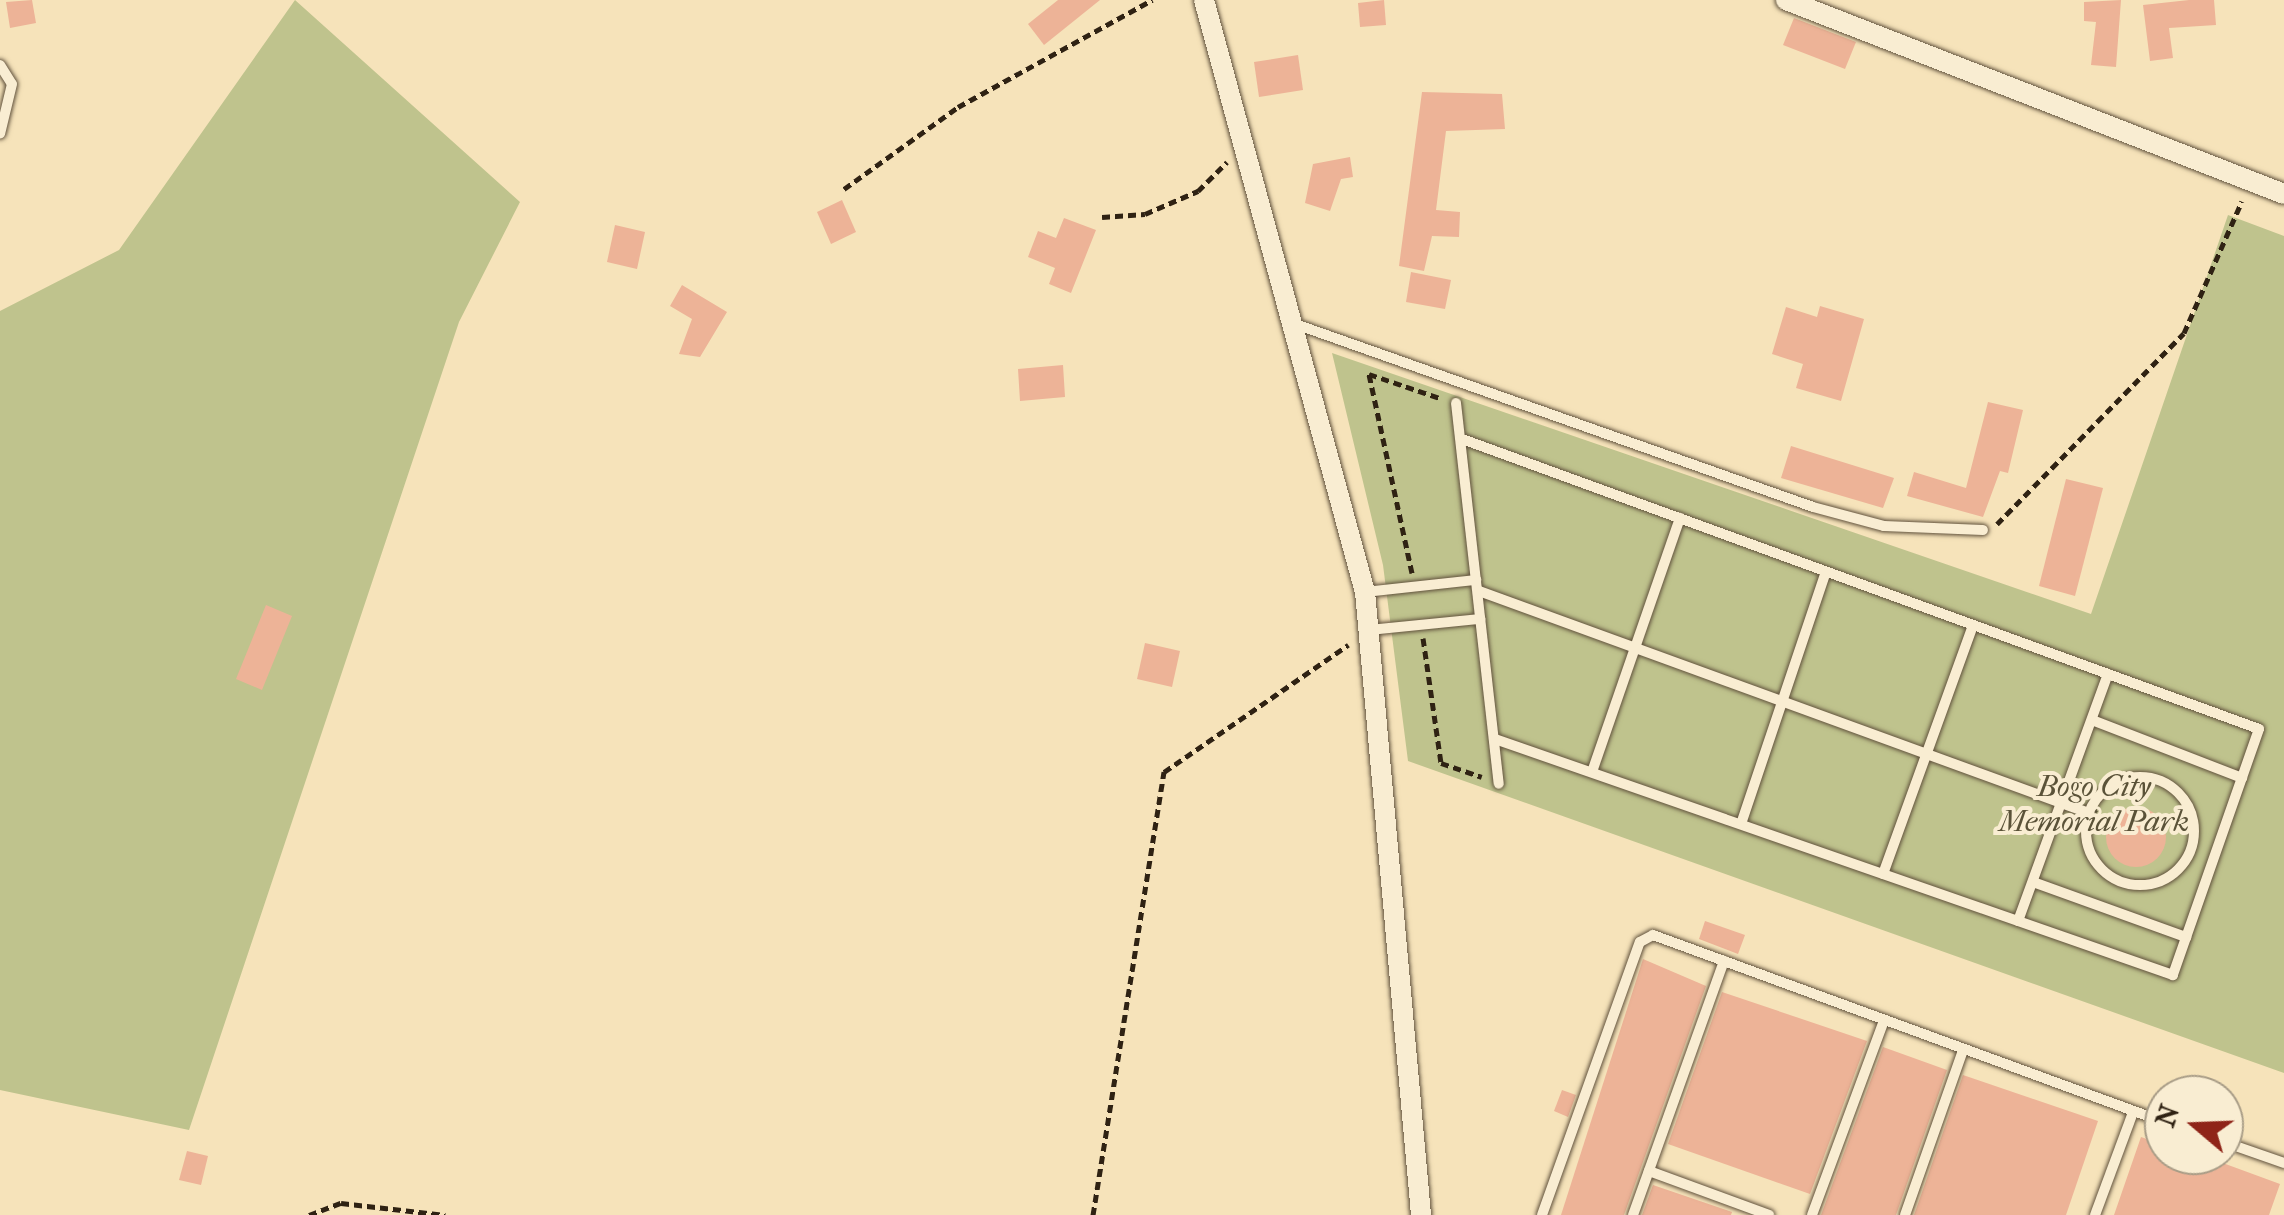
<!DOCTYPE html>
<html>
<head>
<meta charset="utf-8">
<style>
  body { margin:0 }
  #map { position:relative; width:2284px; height:1215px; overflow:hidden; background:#f6e3ba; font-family:"IM FELL French Canon",serif }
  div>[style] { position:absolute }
  .green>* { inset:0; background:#bfc38d }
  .building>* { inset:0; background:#edb397 }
  .round { border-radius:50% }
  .path>* { height:5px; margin-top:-2.5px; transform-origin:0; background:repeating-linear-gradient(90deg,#2f2213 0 8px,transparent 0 13px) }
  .roads { filter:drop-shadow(0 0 2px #61523d) drop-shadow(0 0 2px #61523d) }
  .service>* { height:10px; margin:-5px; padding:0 5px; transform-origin:5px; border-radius:5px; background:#f9edd2 }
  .service>.ring { margin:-5px; padding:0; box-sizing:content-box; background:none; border:10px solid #f9edd2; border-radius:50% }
  .minor>* { height:20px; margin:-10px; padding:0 10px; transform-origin:10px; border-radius:10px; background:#f9edd2 }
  span { translate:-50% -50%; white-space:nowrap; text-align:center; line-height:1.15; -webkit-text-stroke:8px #f9edd2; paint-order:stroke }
  .park-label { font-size:30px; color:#5a5238; font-style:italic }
  .north { position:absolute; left:2144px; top:1075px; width:100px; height:100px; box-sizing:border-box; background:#f9edd2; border:2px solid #a89c86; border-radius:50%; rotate:289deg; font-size:28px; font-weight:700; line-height:40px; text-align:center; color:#2f2213 }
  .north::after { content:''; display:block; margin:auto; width:35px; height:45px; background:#8f2418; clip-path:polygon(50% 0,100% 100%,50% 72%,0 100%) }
</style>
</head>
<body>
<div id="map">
  <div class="green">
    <div style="clip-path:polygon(295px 0,520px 202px,459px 322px,189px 1130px,0 1090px,0 311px,119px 250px)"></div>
    <div style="clip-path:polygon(2228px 215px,2284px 236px,2284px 1073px,1408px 761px,1383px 565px,1332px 353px,2091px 614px)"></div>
  </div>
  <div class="building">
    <div style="clip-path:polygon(32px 0,36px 23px,10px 28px,6px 2px)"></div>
    <div style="clip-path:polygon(1058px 0,1100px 0,1044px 45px,1028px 24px)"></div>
    <div style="clip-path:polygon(1384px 0,1386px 25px,1360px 27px,1358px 3px)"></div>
    <div style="clip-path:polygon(2121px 0,2116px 67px,2091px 65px,2096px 22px,2084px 21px,2084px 2px)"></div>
    <div style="clip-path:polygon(2189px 0,2214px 0,2216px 25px,2169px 28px,2173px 58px,2150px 61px,2143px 5px)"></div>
    <div style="clip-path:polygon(1794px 18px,1856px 42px,1845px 69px,1783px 45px)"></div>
    <div style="clip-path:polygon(1298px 55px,1303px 90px,1259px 97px,1254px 62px)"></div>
    <div style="clip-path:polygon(1422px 92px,1502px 94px,1505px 129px,1446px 131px,1436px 210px,1460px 212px,1459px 237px,1432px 236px,1424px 271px,1399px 266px)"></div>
    <div style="clip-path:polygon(1350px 157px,1353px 177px,1341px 179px,1330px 211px,1305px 203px,1313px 164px)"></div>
    <div style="clip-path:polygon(842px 200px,856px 232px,831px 244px,817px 212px)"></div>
    <div style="clip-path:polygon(1064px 218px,1096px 230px,1071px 293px,1049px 284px,1055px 268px,1028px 257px,1038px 231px,1056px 238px)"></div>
    <div style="clip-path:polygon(615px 225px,645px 232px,637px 269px,607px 262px)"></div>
    <div style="clip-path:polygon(1411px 272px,1451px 280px,1445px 309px,1406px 302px)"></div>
    <div style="clip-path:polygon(682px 285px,727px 312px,700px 357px,679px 354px,692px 319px,670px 306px)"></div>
    <div style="clip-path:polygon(1820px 306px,1864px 319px,1841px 401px,1796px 388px,1803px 364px,1772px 354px,1786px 307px,1817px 317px)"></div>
    <div style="clip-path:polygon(1063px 365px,1065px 397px,1020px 401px,1018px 369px)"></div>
    <div style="clip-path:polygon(1988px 402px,2023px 410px,2008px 473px,2000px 471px,1983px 517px,1907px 496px,1914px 472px,1966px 488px)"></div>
    <div style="clip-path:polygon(1791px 446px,1894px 478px,1883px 508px,1781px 478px)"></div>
    <div style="clip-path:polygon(2066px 479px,2103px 488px,2075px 596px,2039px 586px)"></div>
    <div style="clip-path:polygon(266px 605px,292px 616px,262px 690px,236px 679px)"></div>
    <div style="clip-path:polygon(1145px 643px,1180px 651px,1172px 687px,1137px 679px)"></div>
    <div class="round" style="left:2106px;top:807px;width:60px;height:60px"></div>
    <div style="clip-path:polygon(1705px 921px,1745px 935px,1738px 954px,1699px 939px)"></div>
    <div style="clip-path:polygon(1643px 959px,1706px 986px,1624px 1215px,1561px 1215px)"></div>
    <div style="clip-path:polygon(1722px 992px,1867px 1041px,1810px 1194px,1668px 1144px)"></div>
    <div style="clip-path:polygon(1883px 1047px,1947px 1070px,1896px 1215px,1821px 1215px)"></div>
    <div style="clip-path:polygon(1963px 1075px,2098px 1121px,2066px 1215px,1914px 1215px)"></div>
    <div style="clip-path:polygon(1562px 1090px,1576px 1095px,1568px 1117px,1554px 1111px)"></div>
    <div style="clip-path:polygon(2141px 1137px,2164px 1145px,2164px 1155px,2201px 1155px,2280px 1184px,2269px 1215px,2114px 1215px)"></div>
    <div style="clip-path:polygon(187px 1151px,208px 1156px,201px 1185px,179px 1180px)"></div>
    <div style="clip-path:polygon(1653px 1185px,1732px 1212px,1731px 1215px,1642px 1215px)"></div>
  </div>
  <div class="path">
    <div style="left:844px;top:189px;width:140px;rotate:-35.7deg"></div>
    <div style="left:958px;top:107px;width:222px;rotate:-28.9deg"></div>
    <div style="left:1102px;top:217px;width:43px;rotate:-4deg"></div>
    <div style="left:1145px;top:214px;width:58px;rotate:-23.5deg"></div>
    <div style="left:1198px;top:191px;width:41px;rotate:-45deg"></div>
    <div style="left:1997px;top:524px;width:267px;rotate:-45.6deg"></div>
    <div style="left:2184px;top:333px;width:144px;rotate:-66.3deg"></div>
    <div style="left:1412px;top:573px;width:204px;rotate:-102.2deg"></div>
    <div style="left:1369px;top:374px;width:75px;rotate:18.7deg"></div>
    <div style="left:1423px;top:638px;width:126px;rotate:81.8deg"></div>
    <div style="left:1441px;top:763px;width:43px;rotate:18.9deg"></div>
    <div style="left:309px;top:1215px;width:34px;rotate:-21deg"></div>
    <div style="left:341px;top:1203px;width:105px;rotate:6.6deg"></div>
    <div style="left:1093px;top:1215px;width:449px;rotate:-80.9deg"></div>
    <div style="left:1164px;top:772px;width:224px;rotate:-34.6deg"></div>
  </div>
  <div class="roads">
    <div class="service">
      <div style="left:0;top:65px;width:22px;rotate:58deg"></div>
      <div style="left:12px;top:84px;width:51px;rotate:103.5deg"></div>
      <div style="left:1298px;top:325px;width:546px;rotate:19.46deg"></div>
      <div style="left:1813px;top:507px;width:73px;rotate:15deg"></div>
      <div style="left:1884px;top:526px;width:99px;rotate:2.3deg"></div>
      <div style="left:1456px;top:403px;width:383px;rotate:83.6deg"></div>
      <div style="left:1462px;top:439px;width:848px;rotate:19.99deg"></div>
      <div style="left:2259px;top:729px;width:261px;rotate:109.3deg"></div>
      <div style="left:2173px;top:975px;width:718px;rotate:-160.81deg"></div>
      <div style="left:1479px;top:591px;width:649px;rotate:20deg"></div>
      <div style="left:1365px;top:592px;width:112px;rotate:-6.2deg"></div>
      <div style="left:1369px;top:630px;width:112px;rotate:-5.7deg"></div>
      <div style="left:2092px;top:720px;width:161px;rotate:21.1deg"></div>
      <div style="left:1592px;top:772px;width:269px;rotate:-70.9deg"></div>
      <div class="ring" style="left:2086px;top:777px;width:98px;height:98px"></div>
      <div style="left:1741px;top:824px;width:266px;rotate:-71.4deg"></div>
      <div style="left:1883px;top:874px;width:264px;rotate:-70.1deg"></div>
      <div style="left:2033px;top:882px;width:163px;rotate:19.8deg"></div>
      <div style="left:2018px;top:921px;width:263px;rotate:-70deg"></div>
      <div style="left:2224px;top:1142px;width:64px;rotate:19.3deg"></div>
      <div style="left:1649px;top:1171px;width:128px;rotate:20.1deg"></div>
      <div style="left:1542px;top:1215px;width:290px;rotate:-70.3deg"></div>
      <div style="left:1640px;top:942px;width:15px;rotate:-28deg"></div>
      <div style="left:1653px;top:935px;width:544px;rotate:20.1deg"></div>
      <div style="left:1633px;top:1215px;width:270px;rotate:-70.3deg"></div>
      <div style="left:1812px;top:1215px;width:208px;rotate:-69.7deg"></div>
      <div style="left:1905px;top:1215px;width:175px;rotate:-70.6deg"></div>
      <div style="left:2095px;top:1215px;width:110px;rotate:-69.7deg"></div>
    </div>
    <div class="minor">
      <div style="left:1204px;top:0;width:614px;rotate:74.79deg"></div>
      <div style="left:1365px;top:592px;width:626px;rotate:84.86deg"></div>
      <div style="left:1786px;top:0;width:534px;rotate:21.28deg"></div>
    </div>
  </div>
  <div class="park-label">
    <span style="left:2094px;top:804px">Bogo City<br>Memorial Park</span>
  </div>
  <div class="north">N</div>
</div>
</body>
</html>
